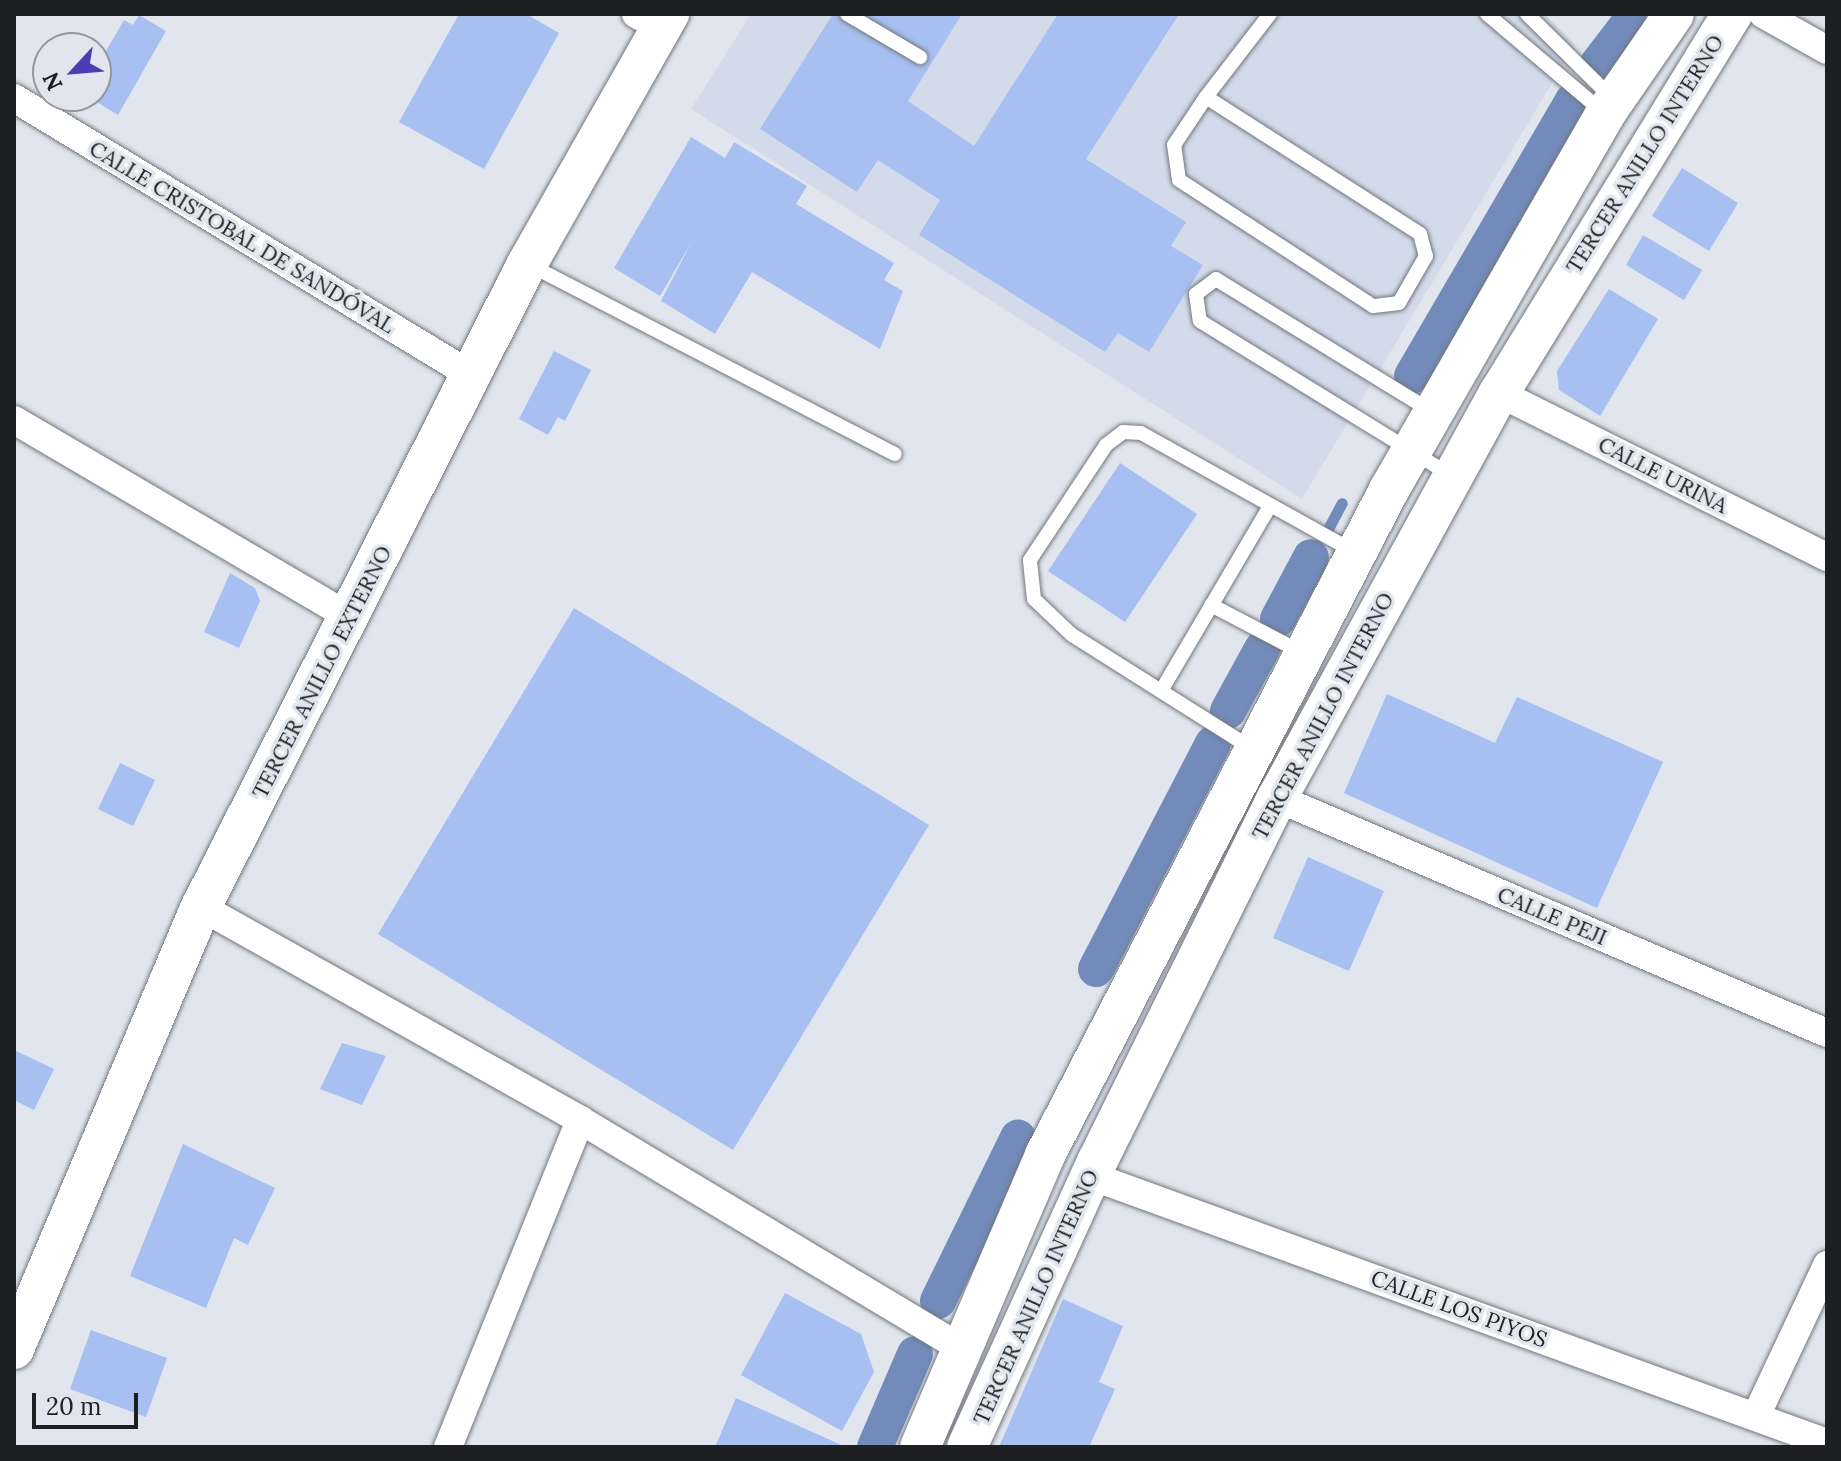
<!DOCTYPE html>
<html>
<head>
<meta charset="utf-8">
<style>
  body { margin:0 }
  #map { position:relative; width:1841px; height:1461px; overflow:hidden; background:#e1e5ed; font-family:Lora,serif }
  div>[style] { position:absolute }
  .built>* { inset:0; background:#d3dbea }
  .stream>* { height:11px; margin:-5.5px; padding:0 5.5px; transform-origin:5.5px; border-radius:5.5px; background:#738bba }
  .canal>* { height:36px; margin:-18px; padding:0 18px; transform-origin:18px; border-radius:18px; background:#738bba }
  .building>* { inset:0; background:#a7bff1 }
  .roads { filter:drop-shadow(0 0 2px #72767d) drop-shadow(0 0 2px #72767d) }
  .lane>* { height:14px; margin:-7px; padding:0 7px; transform-origin:7px; border-radius:7px; background:#fff }
  .street>* { height:28px; margin:-14px; padding:0 14px; transform-origin:14px; border-radius:14px; background:#fff }
  .secondary>* { height:40px; margin:-20px; padding:0 20px; transform-origin:20px; border-radius:20px; background:#fff }
  span { translate:-50% -50%; white-space:nowrap; text-align:center; line-height:1.15; -webkit-text-stroke:7px #e1e5ed; paint-order:stroke }
  .street-label { font-size:22px; color:#1e1f22 }
  .frame { position:absolute; inset:0; border:16px solid #1e1f22; pointer-events:none }
  .north { position:absolute; left:32px; top:32px; width:80px; height:80px; box-sizing:border-box; background:#e1e5ed; border:2px solid #93969c; border-radius:50%; rotate:244deg; font-size:22px; font-weight:700; line-height:32px; text-align:center; color:#1e1f22 }
  .north::after { content:''; display:block; margin:auto; width:28px; height:36px; background:#4b3db4; clip-path:polygon(50% 0,100% 100%,50% 72%,0 100%) }
  .scale { position:absolute; left:32px; top:1393px; width:106px; height:36px; box-sizing:border-box; border:4px solid #1e1f22; border-top:0; padding-left:10px; font-size:24px; line-height:28px; white-space:nowrap; color:#1e1f22; -webkit-text-stroke:6px #e1e5ed; paint-order:stroke }
</style>
</head>
<body>
<div id="map">
  <div class="built">
    <div style="clip-path:polygon(751px 14px,1544px 14px,1575px 45px,1302px 499px,691px 109px)"></div>
  </div>
  <div class="stream">
    <div style="left:1329px;top:527px;width:27px;rotate:-62deg"></div>
  </div>
  <div class="canal">
    <div style="left:1597px;top:65px;width:53px;rotate:-52.7deg"></div>
    <div style="left:1412px;top:376px;width:319px;rotate:-59.7deg"></div>
    <div style="left:1278px;top:619px;width:70px;rotate:-62deg"></div>
    <div style="left:1228px;top:711px;width:71px;rotate:-61.3deg"></div>
    <div style="left:1096px;top:969px;width:254px;rotate:-62.6deg"></div>
    <div style="left:938px;top:1301px;width:182px;rotate:-63.9deg"></div>
    <div style="left:875px;top:1447px;width:101px;rotate:-66.7deg"></div>
  </div>
  <div class="building">
    <div style="clip-path:polygon(459px 14px,526px 14px,559px 33px,484px 169px,399px 122px)"></div>
    <div style="clip-path:polygon(833px 14px,962px 14px,908px 101px,974px 146px,1058px 14px,1179px 14px,1086px 159px,1186px 222px,1171px 246px,1203px 265px,1149px 352px,1118px 333px,1105px 352px,919px 235px,940px 200px,878px 160px,857px 192px,760px 129px)"></div>
    <div style="clip-path:polygon(139px 15px,166px 31px,118px 115px,87px 96px,96px 96px,96px 68px,124px 20px,133px 25px)"></div>
    <div style="clip-path:polygon(691px 137px,725px 158px,734px 142px,807px 186px,796px 204px,894px 263px,884px 280px,903px 291px,880px 349px,752px 272px,715px 334px,661px 301px,691px 243px,660px 296px,614px 268px)"></div>
    <div style="clip-path:polygon(1682px 168px,1738px 203px,1709px 251px,1652px 216px)"></div>
    <div style="clip-path:polygon(1643px 235px,1702px 270px,1684px 300px,1626px 265px)"></div>
    <div style="clip-path:polygon(1609px 289px,1658px 319px,1600px 416px,1559px 390px,1557px 371px)"></div>
    <div style="clip-path:polygon(554px 351px,591px 370px,565px 421px,558px 417px,548px 435px,519px 419px)"></div>
    <div style="clip-path:polygon(1120px 463px,1197px 514px,1125px 622px,1048px 571px)"></div>
    <div style="clip-path:polygon(230px 573px,255px 588px,260px 601px,239px 648px,204px 632px)"></div>
    <div style="clip-path:polygon(574px 608px,929px 825px,733px 1150px,378px 934px)"></div>
    <div style="clip-path:polygon(1387px 694px,1495px 743px,1517px 697px,1663px 762px,1597px 908px,1344px 793px)"></div>
    <div style="clip-path:polygon(120px 763px,155px 780px,133px 826px,98px 809px)"></div>
    <div style="clip-path:polygon(1308px 857px,1384px 891px,1349px 971px,1273px 938px)"></div>
    <div style="clip-path:polygon(342px 1043px,386px 1056px,362px 1105px,320px 1089px)"></div>
    <div style="clip-path:polygon(14px 1050px,54px 1069px,34px 1110px,14px 1100px)"></div>
    <div style="clip-path:polygon(183px 1144px,275px 1188px,248px 1245px,234px 1238px,206px 1308px,130px 1276px)"></div>
    <div style="clip-path:polygon(785px 1293px,861px 1334px,874px 1372px,842px 1431px,741px 1375px)"></div>
    <div style="clip-path:polygon(1063px 1299px,1123px 1326px,1099px 1382px,1115px 1389px,1089px 1447px,999px 1447px)"></div>
    <div style="clip-path:polygon(91px 1330px,167px 1358px,146px 1417px,70px 1389px)"></div>
    <div style="clip-path:polygon(736px 1398px,846px 1447px,715px 1447px)"></div>
  </div>
  <div class="roads">
    <div class="lane">
      <div style="left:847px;top:14px;width:85px;rotate:30.5deg"></div>
      <div style="left:1487px;top:14px;width:152px;rotate:40.2deg"></div>
      <div style="left:1527px;top:14px;width:122px;rotate:44.7deg"></div>
      <div style="left:1206px;top:97px;width:254px;rotate:32.6deg"></div>
      <div style="left:1420px;top:234px;width:23px;rotate:75deg"></div>
      <div style="left:1426px;top:256px;width:54px;rotate:119.9deg"></div>
      <div style="left:1399px;top:303px;width:26px;rotate:173deg"></div>
      <div style="left:1373px;top:306px;width:231px;rotate:-147deg"></div>
      <div style="left:1179px;top:180px;width:35px;rotate:-98deg"></div>
      <div style="left:1174px;top:145px;width:58px;rotate:-56.3deg"></div>
      <div style="left:1206px;top:97px;width:105px;rotate:-52.4deg"></div>
      <div style="left:528px;top:264px;width:413px;rotate:27.4deg"></div>
      <div style="left:1431px;top:411px;width:252px;rotate:-148.5deg"></div>
      <div style="left:1216px;top:279px;width:25px;rotate:143deg"></div>
      <div style="left:1196px;top:294px;width:27px;rotate:82deg"></div>
      <div style="left:1200px;top:321px;width:296px;rotate:31.6deg"></div>
      <div style="left:1211px;top:605px;width:104px;rotate:27.6deg"></div>
      <div style="left:1161px;top:691px;width:215px;rotate:-59.5deg"></div>
      <div style="left:1251px;top:748px;width:212px;rotate:-147.7deg"></div>
      <div style="left:1072px;top:635px;width:52px;rotate:-136.5deg"></div>
      <div style="left:1034px;top:599px;width:39px;rotate:-96deg"></div>
      <div style="left:1030px;top:560px;width:138px;rotate:-56.5deg"></div>
      <div style="left:1106px;top:445px;width:21px;rotate:-37deg"></div>
      <div style="left:1123px;top:432px;width:18px;rotate:3deg"></div>
      <div style="left:1141px;top:433px;width:245px;rotate:29.1deg"></div>
    </div>
    <div class="street">
      <div style="left:636px;top:14px;width:28px;rotate:30deg"></div>
      <div style="left:1763px;top:14px;width:73px;rotate:29.4deg"></div>
      <div style="left:14px;top:98px;width:534px;rotate:31.22deg"></div>
      <div style="left:1499px;top:393px;width:367px;rotate:26.6deg"></div>
      <div style="left:14px;top:420px;width:389px;rotate:30.4deg"></div>
      <div style="left:1277px;top:798px;width:598px;rotate:23.14deg"></div>
      <div style="left:201px;top:907px;width:435px;rotate:29.3deg"></div>
      <div style="left:580px;top:1120px;width:448px;rotate:30.9deg"></div>
      <div style="left:1091px;top:1176px;width:783px;rotate:19.94deg"></div>
      <div style="left:1756px;top:1416px;width:167px;rotate:-64.8deg"></div>
      <div style="left:448px;top:1447px;width:353px;rotate:-68deg"></div>
    </div>
    <div class="secondary">
      <div style="left:14px;top:1349px;width:480px;rotate:-67.1deg"></div>
      <div style="left:201px;top:907px;width:721px;rotate:-63.12deg"></div>
      <div style="left:527px;top:264px;width:288px;rotate:-60.4deg"></div>
      <div style="left:920px;top:1447px;width:318px;rotate:-66.8deg"></div>
      <div style="left:1045px;top:1155px;width:749px;rotate:-62.65deg"></div>
      <div style="left:1389px;top:490px;width:434px;rotate:-60.1deg"></div>
      <div style="left:1605px;top:114px;width:121px;rotate:-55.4deg"></div>
      <div style="left:967px;top:1447px;width:315px;rotate:-65.5deg"></div>
      <div style="left:1098px;top:1160px;width:404px;rotate:-63.7deg"></div>
      <div style="left:1277px;top:798px;width:462px;rotate:-61.3deg"></div>
      <div style="left:1499px;top:393px;width:445px;rotate:-58.4deg"></div>
    </div>
  </div>
  <div class="street-label">
    <span style="left:1645px;top:154px;rotate:-58deg">TERCER ANILLO INTERNO</span>
    <span style="left:242px;top:237px;rotate:31deg">CALLE CRISTOBAL DE SANDÓVAL</span>
    <span style="left:1663px;top:475px;rotate:27deg">CALLE URINA</span>
    <span style="left:322px;top:672px;rotate:-63deg">TERCER ANILLO EXTERNO</span>
    <span style="left:1323px;top:716px;rotate:-62deg">TERCER ANILLO INTERNO</span>
    <span style="left:1552px;top:916px;rotate:23deg">CALLE PEJI</span>
    <span style="left:1036px;top:1297px;rotate:-66deg">TERCER ANILLO INTERNO</span>
    <span style="left:1459px;top:1309px;rotate:20deg">CALLE LOS PIYOS</span>
  </div>
  <div class="frame"></div>
  <div class="north">N</div>
  <div class="scale">20 m</div>
</div>
</body>
</html>
